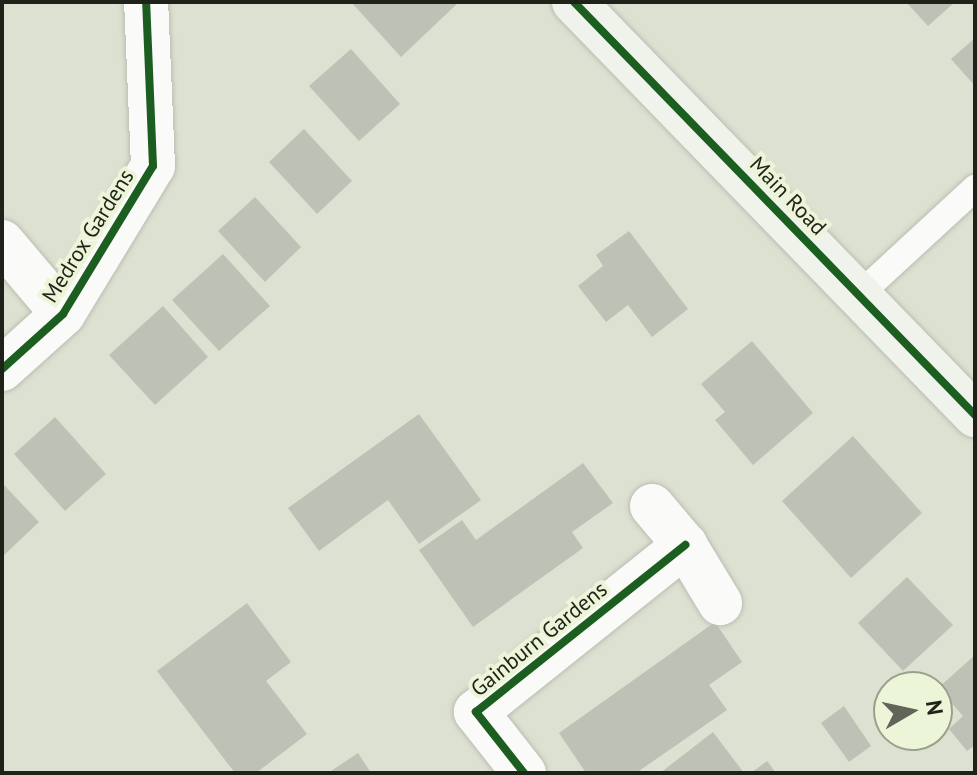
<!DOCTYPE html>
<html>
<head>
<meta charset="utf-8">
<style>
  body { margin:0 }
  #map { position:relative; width:977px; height:775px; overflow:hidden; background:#dce1d1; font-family:"PT Sans",sans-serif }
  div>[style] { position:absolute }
  .building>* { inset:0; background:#bec2b6 }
  .roads { filter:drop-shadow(0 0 2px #babeb2) drop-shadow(0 0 2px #babeb2) }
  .lane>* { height:26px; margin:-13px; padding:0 13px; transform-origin:13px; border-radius:13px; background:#fafaf8 }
  .street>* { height:44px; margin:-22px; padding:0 22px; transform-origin:22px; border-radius:22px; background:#fafaf8 }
  .secondary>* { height:44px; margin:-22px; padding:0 22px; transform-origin:22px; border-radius:22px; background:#f0f2ec }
  .cycleway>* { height:8px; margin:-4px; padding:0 4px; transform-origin:4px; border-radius:4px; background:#1b5e20 }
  span { translate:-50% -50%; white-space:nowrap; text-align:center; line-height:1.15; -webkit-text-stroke:8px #ecf5d8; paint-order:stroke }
  .street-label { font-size:22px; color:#1f2218 }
  .frame { position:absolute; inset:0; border:4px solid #1f2218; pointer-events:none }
  .north { position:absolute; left:873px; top:671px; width:80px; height:80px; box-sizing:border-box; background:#ecf5d8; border:2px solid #9aa18b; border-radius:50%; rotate:81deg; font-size:22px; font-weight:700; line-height:32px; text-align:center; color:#1f2218 }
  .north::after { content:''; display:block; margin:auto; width:28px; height:36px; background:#616559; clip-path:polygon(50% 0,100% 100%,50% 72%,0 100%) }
</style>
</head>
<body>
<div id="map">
  <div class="building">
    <div style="clip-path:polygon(351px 2px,459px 2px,401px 57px)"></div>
    <div style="clip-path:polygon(906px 2px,955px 2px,928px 26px)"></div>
    <div style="clip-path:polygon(975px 38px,975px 86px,951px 59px)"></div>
    <div style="clip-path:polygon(351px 49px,400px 104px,359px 141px,309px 86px)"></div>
    <div style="clip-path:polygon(304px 129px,352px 181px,317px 214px,269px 162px)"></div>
    <div style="clip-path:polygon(255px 197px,301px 247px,265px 282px,218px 231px)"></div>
    <div style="clip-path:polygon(629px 231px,688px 309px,652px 337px,628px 305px,606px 322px,578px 286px,603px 266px,596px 255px)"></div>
    <div style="clip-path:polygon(223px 254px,270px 306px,219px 351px,172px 300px)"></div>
    <div style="clip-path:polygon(163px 306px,208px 357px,155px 405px,109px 355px)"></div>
    <div style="clip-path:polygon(752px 341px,813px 413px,753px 465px,715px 420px,725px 412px,701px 384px)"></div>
    <div style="clip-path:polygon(419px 414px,481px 500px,419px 544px,388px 500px,319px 551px,288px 508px)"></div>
    <div style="clip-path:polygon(55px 417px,106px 474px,65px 511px,14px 454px)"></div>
    <div style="clip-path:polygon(853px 436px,922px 513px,851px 578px,782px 501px)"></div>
    <div style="clip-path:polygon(583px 463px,613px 503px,572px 532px,583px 548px,473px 627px,419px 550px,462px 520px,476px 540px)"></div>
    <div style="clip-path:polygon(2px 483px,39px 522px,2px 557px)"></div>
    <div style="clip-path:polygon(907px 577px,953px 625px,903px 671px,858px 623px)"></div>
    <div style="clip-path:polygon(247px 603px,291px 662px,266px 681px,307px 734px,256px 773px,235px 773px,157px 671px)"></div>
    <div style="clip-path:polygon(715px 622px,742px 662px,709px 685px,727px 710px,636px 773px,586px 773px,559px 733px)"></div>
    <div style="clip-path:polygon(975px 655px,975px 745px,967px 751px,949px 729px,963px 716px,938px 688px)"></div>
    <div style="clip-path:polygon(844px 706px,871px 746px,849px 762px,821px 723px)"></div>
    <div style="clip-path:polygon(713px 732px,744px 773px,660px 773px)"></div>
    <div style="clip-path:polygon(358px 753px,371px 773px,328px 773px)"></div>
    <div style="clip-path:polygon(767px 761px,776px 773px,751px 773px)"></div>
  </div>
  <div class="roads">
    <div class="lane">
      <div style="left:859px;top:295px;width:158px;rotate:-42.7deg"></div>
    </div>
    <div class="street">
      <div style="left:2px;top:242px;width:94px;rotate:49.7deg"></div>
      <div style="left:2px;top:369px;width:82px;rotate:-42deg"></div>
      <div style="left:63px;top:314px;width:173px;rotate:-58.7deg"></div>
      <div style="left:153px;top:166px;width:164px;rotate:-92.4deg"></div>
      <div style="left:652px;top:506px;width:51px;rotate:49.8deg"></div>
      <div style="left:685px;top:545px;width:68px;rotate:58.9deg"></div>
      <div style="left:524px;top:773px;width:78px;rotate:-128.2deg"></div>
      <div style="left:476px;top:712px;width:268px;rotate:-38.6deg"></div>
    </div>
    <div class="secondary">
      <div style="left:574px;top:2px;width:576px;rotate:45.84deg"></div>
    </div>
  </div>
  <div class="cycleway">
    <div style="left:574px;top:2px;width:576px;rotate:45.84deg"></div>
    <div style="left:2px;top:369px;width:82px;rotate:-42deg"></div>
    <div style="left:63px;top:314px;width:173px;rotate:-58.7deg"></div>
    <div style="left:153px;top:166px;width:164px;rotate:-92.4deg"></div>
    <div style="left:524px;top:773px;width:78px;rotate:-128.2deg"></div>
    <div style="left:476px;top:712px;width:268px;rotate:-38.6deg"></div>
  </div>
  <div class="street-label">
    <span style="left:788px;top:196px;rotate:46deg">Main Road</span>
    <span style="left:88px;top:236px;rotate:-58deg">Medrox Gardens</span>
    <span style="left:539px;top:639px;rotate:-39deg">Gainburn Gardens</span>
  </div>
  <div class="frame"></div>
  <div class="north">N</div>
</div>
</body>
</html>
